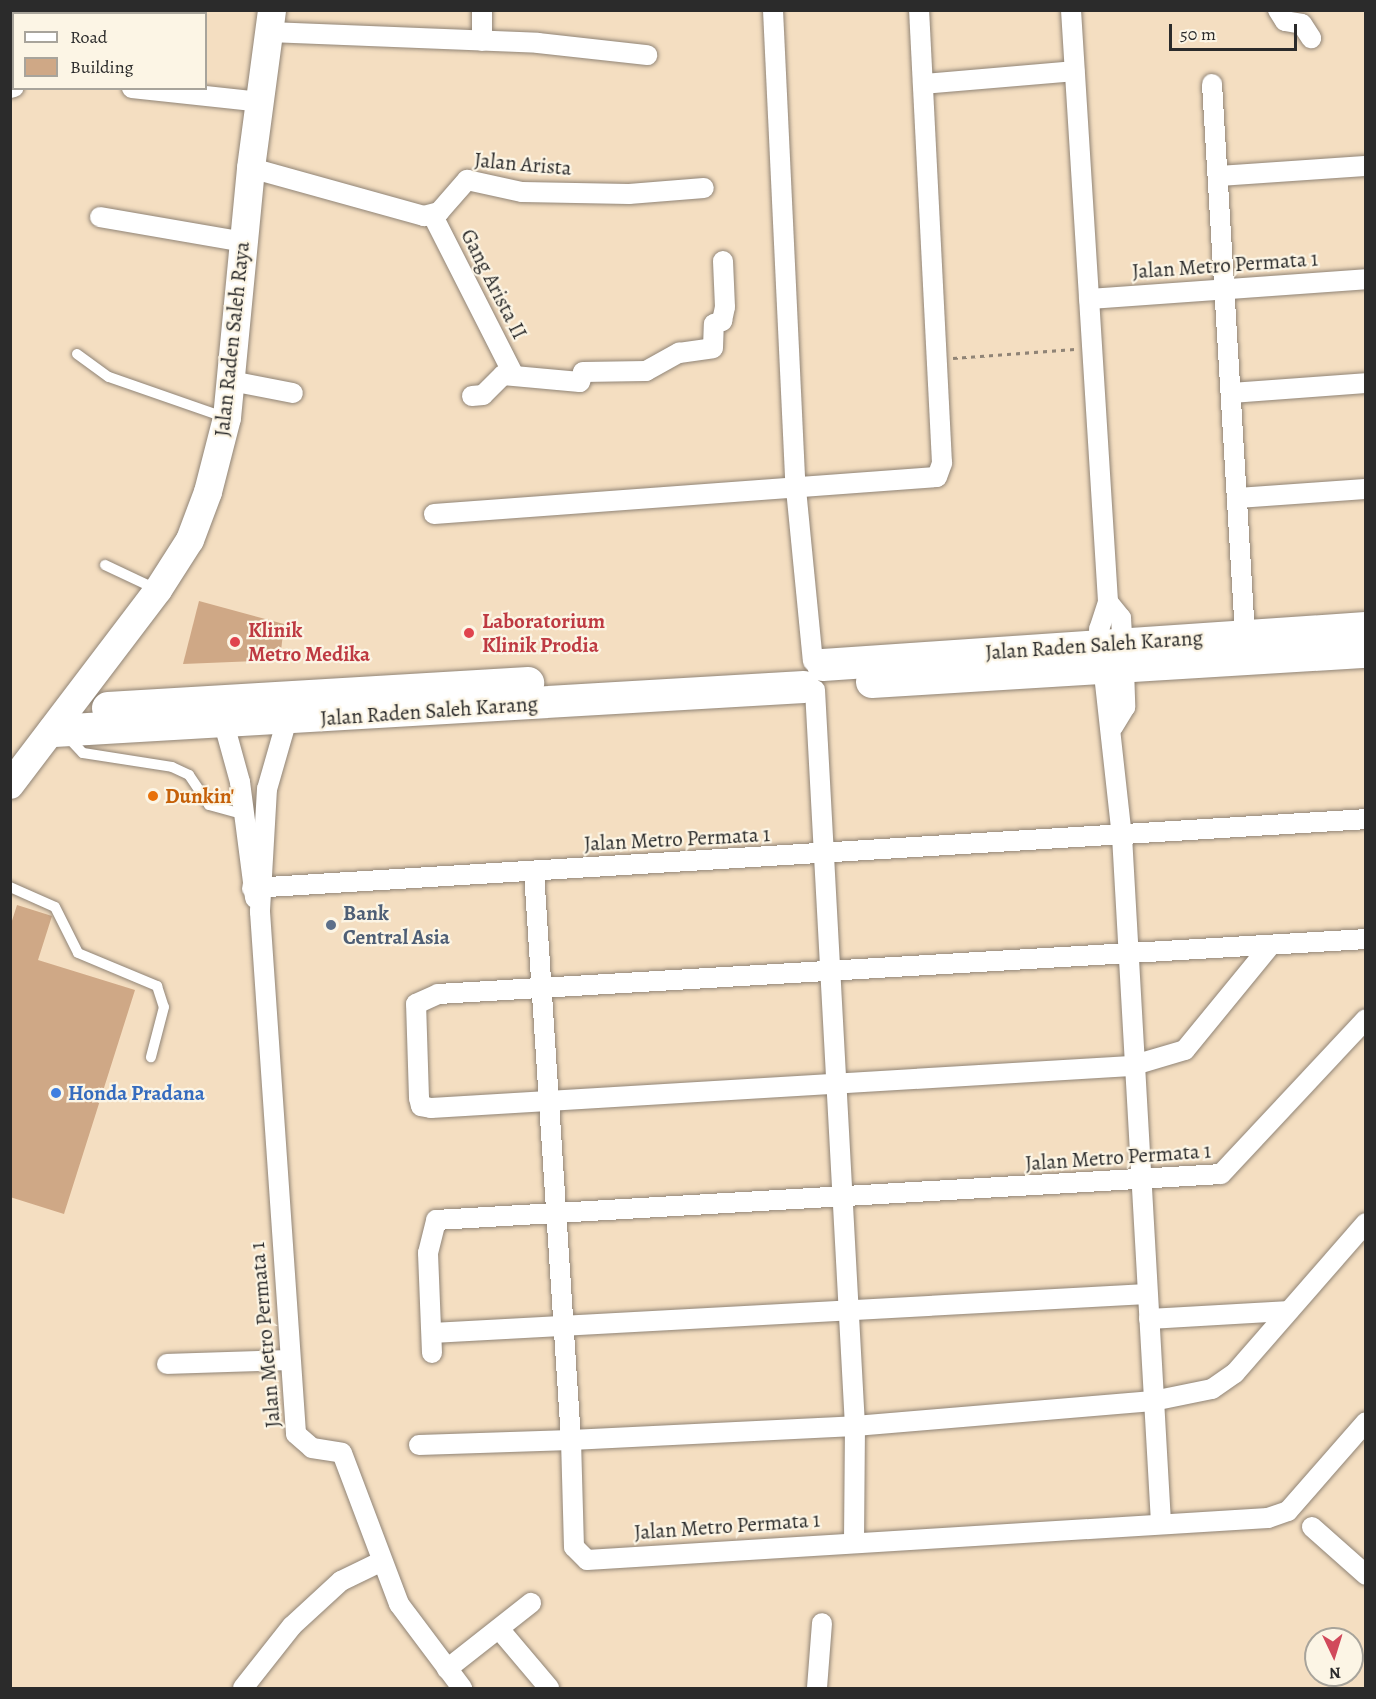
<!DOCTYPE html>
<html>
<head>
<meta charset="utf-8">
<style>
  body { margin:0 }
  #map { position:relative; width:1376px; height:1699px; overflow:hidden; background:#f4dec1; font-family:Alegreya,serif }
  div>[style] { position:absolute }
  .building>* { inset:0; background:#cfa886 }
  .path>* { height:3px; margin-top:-1.5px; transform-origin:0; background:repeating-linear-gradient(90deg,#908476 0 4.5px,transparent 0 9px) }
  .roads { filter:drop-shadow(0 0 2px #908476) drop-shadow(0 0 2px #908476) }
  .lane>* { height:10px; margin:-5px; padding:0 5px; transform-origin:5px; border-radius:5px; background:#fff }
  .street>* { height:20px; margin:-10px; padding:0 10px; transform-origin:10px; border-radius:10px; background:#fff }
  .secondary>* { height:28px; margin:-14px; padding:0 14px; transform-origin:14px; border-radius:14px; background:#fff }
  .primary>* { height:32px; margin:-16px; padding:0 16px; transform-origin:16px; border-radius:16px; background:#fff }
  .dots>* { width:16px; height:16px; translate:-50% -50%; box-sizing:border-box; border:3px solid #fcf5e5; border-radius:50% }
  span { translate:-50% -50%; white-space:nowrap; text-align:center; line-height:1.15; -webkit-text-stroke:4.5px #fcf5e5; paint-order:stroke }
  .street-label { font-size:21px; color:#2b2b2b }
  .health-label { font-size:21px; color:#be3a42; font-weight:700 }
  .left { translate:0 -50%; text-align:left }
  .food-label { font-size:21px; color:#c56008; font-weight:700 }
  .service-label { font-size:21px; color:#4e5e75; font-weight:700 }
  .shop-label { font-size:21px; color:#366cbe; font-weight:700 }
  .frame { position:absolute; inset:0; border:12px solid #2b2b2b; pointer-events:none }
  .legend { position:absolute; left:12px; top:12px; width:195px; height:78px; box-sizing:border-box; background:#fcf5e5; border:2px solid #a8a49b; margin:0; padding:8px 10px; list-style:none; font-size:18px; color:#2b2b2b }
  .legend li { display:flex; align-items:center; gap:12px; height:30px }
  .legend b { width:30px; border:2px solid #a8a49b }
  .north { position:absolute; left:1304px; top:1627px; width:60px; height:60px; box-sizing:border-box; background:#fcf5e5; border:2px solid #a8a49b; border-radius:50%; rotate:176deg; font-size:16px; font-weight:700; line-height:24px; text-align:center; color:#2b2b2b }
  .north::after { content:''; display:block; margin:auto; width:21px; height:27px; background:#d1495b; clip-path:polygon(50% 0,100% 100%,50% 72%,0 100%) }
  .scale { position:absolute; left:1169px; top:24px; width:128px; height:27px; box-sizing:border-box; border:3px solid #2b2b2b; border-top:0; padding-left:8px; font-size:18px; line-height:21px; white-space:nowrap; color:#2b2b2b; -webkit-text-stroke:4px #fcf5e5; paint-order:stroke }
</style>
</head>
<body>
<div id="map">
  <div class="building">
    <div style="clip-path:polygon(199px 601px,284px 624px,280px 660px,183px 664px)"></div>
    <div style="clip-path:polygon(17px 905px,52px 916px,38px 960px,135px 990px,64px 1214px,10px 1197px,10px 927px)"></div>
  </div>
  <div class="path">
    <div style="left:953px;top:358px;width:122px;rotate:-4.2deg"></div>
  </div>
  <div class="roads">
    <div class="lane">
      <div style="left:77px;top:354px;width:39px;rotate:36deg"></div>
      <div style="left:109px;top:377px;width:122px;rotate:19.2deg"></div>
      <div style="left:105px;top:565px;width:59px;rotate:25.3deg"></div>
      <div style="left:65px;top:734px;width:26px;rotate:47deg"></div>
      <div style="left:83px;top:753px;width:90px;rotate:8.9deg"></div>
      <div style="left:172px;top:767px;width:19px;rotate:25deg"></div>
      <div style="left:189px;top:775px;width:36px;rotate:56deg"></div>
      <div style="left:209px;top:805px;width:35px;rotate:15deg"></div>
      <div style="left:10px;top:887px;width:49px;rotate:24deg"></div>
      <div style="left:55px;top:907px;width:51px;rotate:63.4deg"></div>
      <div style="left:78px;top:953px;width:86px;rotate:22.7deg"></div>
      <div style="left:157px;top:986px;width:22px;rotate:72deg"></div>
      <div style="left:164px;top:1007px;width:52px;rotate:104.6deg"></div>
    </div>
    <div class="street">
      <div style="left:773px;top:10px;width:480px;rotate:87.3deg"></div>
      <div style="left:796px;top:489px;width:173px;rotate:84.4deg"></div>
      <div style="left:1071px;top:10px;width:593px;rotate:86.42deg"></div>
      <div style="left:1108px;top:602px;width:28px;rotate:108deg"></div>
      <div style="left:1099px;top:629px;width:208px;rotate:83.7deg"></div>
      <div style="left:1122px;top:836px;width:687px;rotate:86.75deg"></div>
      <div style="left:1278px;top:10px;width:13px;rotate:58deg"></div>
      <div style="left:1285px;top:21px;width:17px;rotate:10deg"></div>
      <div style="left:1302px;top:24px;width:17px;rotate:57deg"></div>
      <div style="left:269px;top:32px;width:269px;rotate:2.3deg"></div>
      <div style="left:538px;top:43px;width:110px;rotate:6.3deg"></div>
      <div style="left:482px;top:41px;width:31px;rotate:-90deg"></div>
      <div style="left:923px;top:84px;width:152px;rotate:-4.9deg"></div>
      <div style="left:1212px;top:84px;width:552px;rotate:86.57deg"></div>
      <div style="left:10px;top:88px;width:4px;rotate:-14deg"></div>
      <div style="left:132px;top:88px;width:129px;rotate:6.2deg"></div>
      <div style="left:251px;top:168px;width:180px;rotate:15.5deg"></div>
      <div style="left:424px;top:216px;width:16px;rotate:-15deg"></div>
      <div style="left:439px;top:212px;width:43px;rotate:-48.8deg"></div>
      <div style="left:467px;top:180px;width:56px;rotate:12.3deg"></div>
      <div style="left:522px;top:192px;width:107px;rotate:1.1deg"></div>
      <div style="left:629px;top:194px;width:75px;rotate:-4.6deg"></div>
      <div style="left:1218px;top:176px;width:148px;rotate:-3.9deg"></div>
      <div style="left:433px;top:216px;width:177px;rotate:63.1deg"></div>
      <div style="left:100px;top:217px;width:146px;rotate:9.8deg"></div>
      <div style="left:1089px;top:299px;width:278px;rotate:-4.1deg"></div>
      <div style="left:231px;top:381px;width:63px;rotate:11deg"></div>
      <div style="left:1231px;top:393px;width:135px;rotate:-4.2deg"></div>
      <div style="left:472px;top:396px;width:11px;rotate:-5deg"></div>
      <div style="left:483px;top:395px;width:28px;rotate:-45deg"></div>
      <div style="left:503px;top:375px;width:77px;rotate:5.2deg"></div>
      <div style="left:580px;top:382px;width:10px;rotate:-73deg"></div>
      <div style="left:583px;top:372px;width:63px;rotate:-0.9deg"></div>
      <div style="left:646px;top:371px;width:38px;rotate:-29deg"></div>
      <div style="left:679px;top:353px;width:34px;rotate:-8deg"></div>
      <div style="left:713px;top:348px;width:24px;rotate:-88deg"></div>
      <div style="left:714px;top:324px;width:9px;rotate:-21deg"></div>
      <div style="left:722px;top:321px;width:14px;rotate:-78deg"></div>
      <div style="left:725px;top:307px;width:46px;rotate:-92.5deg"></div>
      <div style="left:1237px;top:498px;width:129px;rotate:-4deg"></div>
      <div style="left:434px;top:514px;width:504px;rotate:-4.21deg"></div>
      <div style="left:937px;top:477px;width:15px;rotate:-70deg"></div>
      <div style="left:942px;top:463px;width:454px;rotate:-92.9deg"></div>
      <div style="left:1108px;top:602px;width:21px;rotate:51deg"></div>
      <div style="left:1121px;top:618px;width:51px;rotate:86.6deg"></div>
      <div style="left:1124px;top:669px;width:38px;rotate:88deg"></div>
      <div style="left:1125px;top:707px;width:23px;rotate:121deg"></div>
      <div style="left:815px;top:690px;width:737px;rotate:86.89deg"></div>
      <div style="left:855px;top:1426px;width:115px;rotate:90.5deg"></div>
      <div style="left:290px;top:709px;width:83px;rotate:106deg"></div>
      <div style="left:267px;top:789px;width:123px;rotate:93.3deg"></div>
      <div style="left:260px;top:912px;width:523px;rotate:86.05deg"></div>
      <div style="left:296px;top:1434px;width:21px;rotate:41deg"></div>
      <div style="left:312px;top:1448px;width:30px;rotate:9deg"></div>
      <div style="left:342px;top:1453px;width:161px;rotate:69.3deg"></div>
      <div style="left:399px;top:1604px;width:105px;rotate:53.1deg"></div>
      <div style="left:221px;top:713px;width:72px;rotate:74.6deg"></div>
      <div style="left:240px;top:782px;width:117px;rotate:82.6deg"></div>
      <div style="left:534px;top:872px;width:569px;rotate:86.27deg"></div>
      <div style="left:571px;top:1440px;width:284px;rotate:-2.8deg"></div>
      <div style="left:855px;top:1426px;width:299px;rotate:-4.8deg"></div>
      <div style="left:1153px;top:1401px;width:60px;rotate:-11.5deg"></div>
      <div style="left:1212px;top:1389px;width:28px;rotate:-35deg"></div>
      <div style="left:1235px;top:1373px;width:199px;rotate:-48.9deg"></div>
      <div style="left:252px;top:888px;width:1116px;rotate:-3.54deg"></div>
      <div style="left:1270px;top:946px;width:134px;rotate:129.3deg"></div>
      <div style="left:1185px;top:1050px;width:56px;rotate:163.5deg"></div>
      <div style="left:1131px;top:1066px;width:701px;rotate:176.57deg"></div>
      <div style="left:431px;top:1108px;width:10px;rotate:-169deg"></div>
      <div style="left:421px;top:1106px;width:8px;rotate:-104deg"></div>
      <div style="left:419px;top:1098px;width:94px;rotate:-91.8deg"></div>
      <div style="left:416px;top:1004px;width:24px;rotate:-24deg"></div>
      <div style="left:438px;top:994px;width:930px;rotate:-3.39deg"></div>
      <div style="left:1149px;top:1319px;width:137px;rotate:-3.3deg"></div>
      <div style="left:432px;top:1333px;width:716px;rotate:-3.12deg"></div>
      <div style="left:432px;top:1353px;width:100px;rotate:-92.3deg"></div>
      <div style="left:428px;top:1253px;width:34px;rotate:-76deg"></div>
      <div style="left:436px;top:1220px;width:786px;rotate:-3.35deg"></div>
      <div style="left:1221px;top:1174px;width:212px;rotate:-46.9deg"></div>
      <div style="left:167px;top:1364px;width:121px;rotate:-1.9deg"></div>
      <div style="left:419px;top:1445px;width:152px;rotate:-1.9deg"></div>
      <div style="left:571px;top:1440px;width:107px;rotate:88.4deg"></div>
      <div style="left:574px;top:1547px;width:18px;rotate:45deg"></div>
      <div style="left:587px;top:1560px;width:682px;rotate:-3.53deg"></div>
      <div style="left:1268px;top:1518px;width:21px;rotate:-19deg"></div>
      <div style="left:1288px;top:1511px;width:118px;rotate:-48.8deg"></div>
      <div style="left:1312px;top:1527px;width:72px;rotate:41.6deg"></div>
      <div style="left:500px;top:1630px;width:76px;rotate:49.8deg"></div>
      <div style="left:447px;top:1669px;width:107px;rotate:-38.2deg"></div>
      <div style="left:243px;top:1688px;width:79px;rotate:-51.7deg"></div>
      <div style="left:292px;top:1626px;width:67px;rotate:-42.6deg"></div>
      <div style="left:341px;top:1581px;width:43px;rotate:-26deg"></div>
      <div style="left:817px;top:1688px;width:65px;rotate:-85.6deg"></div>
    </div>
    <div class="secondary">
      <div style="left:10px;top:785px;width:245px;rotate:-52.8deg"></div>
      <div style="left:158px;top:590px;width:59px;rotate:-57.4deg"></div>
      <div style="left:190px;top:540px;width:51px;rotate:-69.4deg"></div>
      <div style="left:208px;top:492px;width:76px;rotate:-75.6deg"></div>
      <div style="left:227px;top:418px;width:251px;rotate:-84.5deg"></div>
      <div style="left:251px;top:168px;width:159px;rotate:-82.4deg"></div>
    </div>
    <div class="primary">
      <div style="left:823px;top:665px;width:544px;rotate:-3.9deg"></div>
      <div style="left:872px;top:682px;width:495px;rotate:-3.5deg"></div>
      <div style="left:108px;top:708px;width:421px;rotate:-3.4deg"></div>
      <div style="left:54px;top:731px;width:751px;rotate:-3.36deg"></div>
    </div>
  </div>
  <div class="dots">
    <div style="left:469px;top:633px;background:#e0444e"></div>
    <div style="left:235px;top:642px;background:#e0444e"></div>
    <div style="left:153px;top:796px;background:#e8710a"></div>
    <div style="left:331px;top:925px;background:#5c6f8a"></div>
    <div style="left:56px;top:1093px;background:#3f7fe0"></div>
  </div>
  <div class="street-label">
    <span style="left:523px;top:164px;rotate:5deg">Jalan Arista</span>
    <span style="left:1225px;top:265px;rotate:-4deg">Jalan Metro Permata 1</span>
    <span style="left:494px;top:284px;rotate:63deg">Gang Arista II</span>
    <span style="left:232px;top:339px;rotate:-84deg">Jalan Raden Saleh Raya</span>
    <span style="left:1094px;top:645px;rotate:-4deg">Jalan Raden Saleh Karang</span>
    <span style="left:429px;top:711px;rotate:-4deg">Jalan Raden Saleh Karang</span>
    <span style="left:677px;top:839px;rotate:-3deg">Jalan Metro Permata 1</span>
    <span style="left:1118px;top:1157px;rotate:-4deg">Jalan Metro Permata 1</span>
    <span style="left:265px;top:1335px;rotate:-95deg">Jalan Metro Permata 1</span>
    <span style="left:727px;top:1526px;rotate:-4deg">Jalan Metro Permata 1</span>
  </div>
  <div class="health-label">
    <span class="left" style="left:482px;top:633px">Laboratorium<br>Klinik Prodia</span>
    <span class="left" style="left:248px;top:642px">Klinik<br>Metro Medika</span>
  </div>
  <div class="food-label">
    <span class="left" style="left:165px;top:796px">Dunkin'</span>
  </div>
  <div class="service-label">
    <span class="left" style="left:343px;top:925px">Bank<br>Central Asia</span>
  </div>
  <div class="shop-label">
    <span class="left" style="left:68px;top:1093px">Honda Pradana</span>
  </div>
  <div class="frame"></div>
  <ul class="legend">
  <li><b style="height:8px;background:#fff"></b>Road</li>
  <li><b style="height:16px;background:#cfa886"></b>Building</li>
  </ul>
  <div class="north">N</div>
  <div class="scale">50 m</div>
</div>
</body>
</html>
